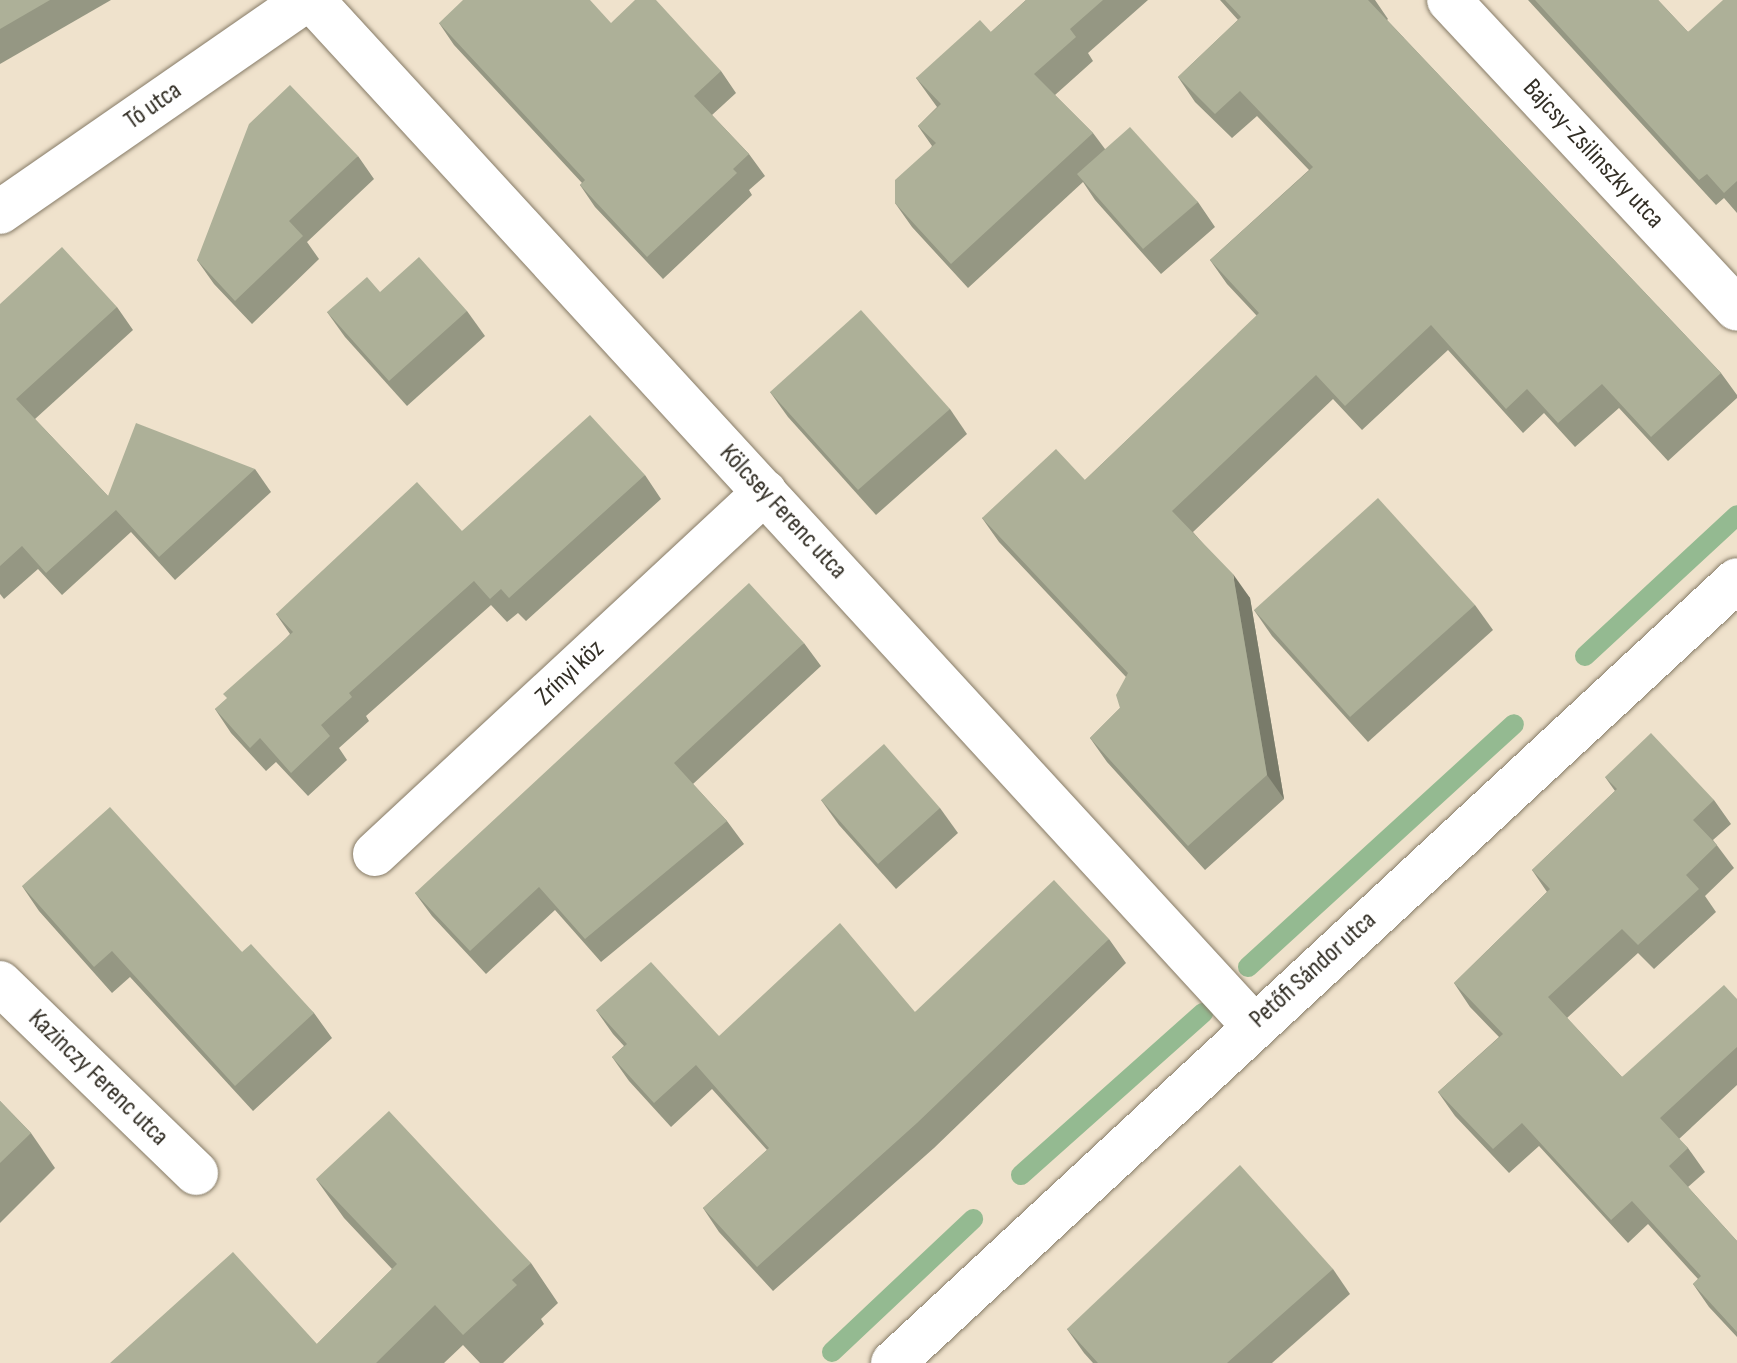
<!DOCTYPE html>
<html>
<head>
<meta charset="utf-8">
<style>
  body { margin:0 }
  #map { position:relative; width:1737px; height:1363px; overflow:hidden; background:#efe2cc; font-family:"Sofia Sans Condensed",sans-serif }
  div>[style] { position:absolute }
  .stream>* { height:20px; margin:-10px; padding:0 10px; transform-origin:10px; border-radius:10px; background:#94ba91 }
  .roads { filter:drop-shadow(0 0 2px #867b67) drop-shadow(0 0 2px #867b67) }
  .street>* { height:44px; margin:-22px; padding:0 22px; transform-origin:22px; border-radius:22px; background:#fff }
  .secondary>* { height:44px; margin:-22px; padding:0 22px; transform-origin:22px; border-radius:22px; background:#fff }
  .wall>* { inset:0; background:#959783 }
  .shaded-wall>* { inset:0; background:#797b6a }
  .building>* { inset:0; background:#adb098 }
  span { translate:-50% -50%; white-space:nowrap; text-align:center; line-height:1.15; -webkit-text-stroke:6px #fff; paint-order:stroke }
  .street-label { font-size:26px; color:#322e25 }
</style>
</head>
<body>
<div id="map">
  <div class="stream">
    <div style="left:1585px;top:656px;width:207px;rotate:-42.8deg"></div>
    <div style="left:1248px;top:967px;width:360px;rotate:-42.4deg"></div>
    <div style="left:1021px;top:1175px;width:244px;rotate:-41.7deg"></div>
    <div style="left:832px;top:1352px;width:194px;rotate:-43.3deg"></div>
  </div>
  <div class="roads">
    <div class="street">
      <div style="left:312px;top:0;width:1391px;rotate:47.45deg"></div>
      <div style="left:1449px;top:0;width:422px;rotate:47deg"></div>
      <div style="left:0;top:212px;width:372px;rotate:-34.7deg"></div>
      <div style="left:375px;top:854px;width:532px;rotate:-42.87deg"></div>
      <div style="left:0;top:983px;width:273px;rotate:44.1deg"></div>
    </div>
    <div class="secondary">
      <div style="left:893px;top:1363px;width:1151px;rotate:-42.85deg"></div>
    </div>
  </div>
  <div class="wall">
    <div style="clip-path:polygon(0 0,111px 0,0 64px)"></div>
    <div style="clip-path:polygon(1026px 0,1148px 0,1088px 53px,1093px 61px,1055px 95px,1093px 133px,1105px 149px,1198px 202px,1215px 227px,1161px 274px,1095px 200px,1083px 182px,968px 288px,912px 227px,895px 203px,932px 146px,918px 126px,937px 107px,916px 78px,991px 32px)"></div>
    <div style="clip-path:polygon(1220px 0,1375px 0,1388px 19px,1387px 20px,1721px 373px,1737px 395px,1737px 398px,1668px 461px,1619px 408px,1575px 447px,1544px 413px,1523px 433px,1448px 350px,1362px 430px,1333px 399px,1193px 532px,1250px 598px,1284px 799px,1205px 870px,1107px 762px,1090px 738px,1120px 708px,1126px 677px,999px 542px,982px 518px,1085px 480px,1257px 316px,1227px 284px,1210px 260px,1309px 170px,1257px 116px,1232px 138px,1195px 102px,1178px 77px,1238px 20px)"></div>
    <div style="clip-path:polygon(1528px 0,1658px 0,1688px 32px,1737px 0,1737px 213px,1724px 198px,1716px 205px)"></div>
    <div style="clip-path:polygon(439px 23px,611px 23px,721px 71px,736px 93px,712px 115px,749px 154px,765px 176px,749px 190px,752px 195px,663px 279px,595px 207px,580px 185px,582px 183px,454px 45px)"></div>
    <div style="clip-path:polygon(358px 156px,374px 179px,307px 242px,319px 259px,252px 324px,214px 284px,197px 260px)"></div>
    <div style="clip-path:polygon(0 304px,117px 307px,133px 330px,35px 419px,108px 496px,255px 469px,271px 492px,175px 580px,131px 532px,62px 595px,38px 569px,4px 599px,0 594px)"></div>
    <div style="clip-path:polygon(467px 311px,485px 336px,407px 406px,345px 337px,327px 312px)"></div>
    <div style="clip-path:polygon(770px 392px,950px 409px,967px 434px,876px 515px,788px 417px)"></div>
    <div style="clip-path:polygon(645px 475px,661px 499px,526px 621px,518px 613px,507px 622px,491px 605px,366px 716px,369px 721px,339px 748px,347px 760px,308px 796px,276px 762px,266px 771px,231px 733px,215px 709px,227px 699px,290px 634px,276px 614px,462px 531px)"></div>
    <div style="clip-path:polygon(1475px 605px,1493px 630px,1368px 742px,1272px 636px,1254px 610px)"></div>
    <div style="clip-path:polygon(804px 643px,821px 666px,693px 784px,727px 821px,744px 844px,601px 962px,555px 910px,486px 974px,432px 916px,415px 893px)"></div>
    <div style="clip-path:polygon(1605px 777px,1714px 800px,1731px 824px,1713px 840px,1734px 868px,1705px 896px,1716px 912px,1654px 969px,1638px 953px,1567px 1018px,1622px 1077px,1737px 999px,1737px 1085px,1679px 1139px,1688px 1148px,1705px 1172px,1688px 1187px,1737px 1241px,1737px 1337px,1709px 1307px,1693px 1284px,1698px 1279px,1648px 1224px,1628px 1243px,1539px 1146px,1509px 1173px,1455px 1116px,1438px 1092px,1499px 1037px,1470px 1007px,1454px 983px,1547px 892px,1532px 870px,1615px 791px)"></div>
    <div style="clip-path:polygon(821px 800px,940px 808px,958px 833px,896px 889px,839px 825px)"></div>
    <div style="clip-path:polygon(22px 886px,242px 952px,314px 1013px,332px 1038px,253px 1111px,130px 977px,112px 993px,39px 911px)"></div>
    <div style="clip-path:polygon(1109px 939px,1126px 963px,934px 1148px,773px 1291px,719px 1232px,703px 1208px,767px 1150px,712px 1089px,671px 1127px,629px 1081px,612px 1057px,624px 1046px,613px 1034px,596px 1010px,719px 1036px,915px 1012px)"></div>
    <div style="clip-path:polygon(0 1101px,31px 1133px,55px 1168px,0 1223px)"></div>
    <div style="clip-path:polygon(316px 1179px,531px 1263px,558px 1303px,541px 1319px,544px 1324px,503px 1363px,480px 1363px,463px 1345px,444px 1363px,110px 1363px,317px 1344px,392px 1269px,344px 1218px)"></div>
    <div style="clip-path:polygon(1333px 1269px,1350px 1294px,1272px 1363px,1093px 1363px,1084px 1353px,1067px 1329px)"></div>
  </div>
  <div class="shaded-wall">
    <div style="clip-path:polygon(1233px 574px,1250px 598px,1284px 799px,1267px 775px)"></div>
  </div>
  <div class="building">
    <div style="clip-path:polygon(0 0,50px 0,0 29px)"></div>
    <div style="clip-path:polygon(463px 0,590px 0,611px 23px,635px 0,656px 0,721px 71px,694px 96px,749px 154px,733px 169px,737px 173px,647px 257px,580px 185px,585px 180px,439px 23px)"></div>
    <div style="clip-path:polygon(1026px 0,1103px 0,1070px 29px,1076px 37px,1034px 74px,1093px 133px,951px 264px,895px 203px,895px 180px,936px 143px,918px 126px,941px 104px,916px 78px,980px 20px,991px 32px)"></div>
    <div style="clip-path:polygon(1225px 0,1368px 0,1721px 373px,1651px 437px,1602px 384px,1558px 423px,1527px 389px,1506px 409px,1431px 325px,1345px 406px,1316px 375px,1172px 511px,1233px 574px,1267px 775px,1188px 846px,1090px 738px,1120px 708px,1116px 695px,1128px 673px,982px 518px,1056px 449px,1085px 480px,1259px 313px,1210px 260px,1313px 167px,1240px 91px,1215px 114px,1178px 77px,1241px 17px)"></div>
    <div style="clip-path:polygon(1535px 0,1658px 0,1688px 32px,1723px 0,1737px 0,1737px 181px,1724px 193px,1707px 174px,1699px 180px)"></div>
    <div style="clip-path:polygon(290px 85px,358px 156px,289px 221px,303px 236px,235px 301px,197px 260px,249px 124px)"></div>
    <div style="clip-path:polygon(1130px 127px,1198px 202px,1143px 249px,1077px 174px)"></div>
    <div style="clip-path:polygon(62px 247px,117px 307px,16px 399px,108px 496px,136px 423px,255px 469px,159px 557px,116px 510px,46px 573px,22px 546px,0 566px,0 304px)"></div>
    <div style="clip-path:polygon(419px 257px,467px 311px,389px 381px,327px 312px,367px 277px,380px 292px)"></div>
    <div style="clip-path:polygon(861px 310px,950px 409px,858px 490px,770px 392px)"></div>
    <div style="clip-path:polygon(590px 415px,645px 475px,509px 598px,501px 589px,490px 599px,474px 581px,349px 693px,352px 697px,321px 725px,330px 736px,291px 773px,260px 738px,250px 748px,215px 709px,227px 698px,223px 694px,293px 632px,276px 614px,417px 482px,462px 531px)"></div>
    <div style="clip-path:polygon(1378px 498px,1475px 605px,1350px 717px,1254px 610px)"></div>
    <div style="clip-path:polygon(749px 583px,804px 643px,674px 763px,727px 821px,585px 939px,539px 887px,470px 951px,415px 893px)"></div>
    <div style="clip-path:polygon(1651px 733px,1714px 800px,1693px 820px,1717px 845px,1686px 875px,1699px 889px,1638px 945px,1622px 929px,1548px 997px,1622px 1077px,1724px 985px,1737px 999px,1737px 1047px,1660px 1118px,1688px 1148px,1669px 1166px,1737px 1241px,1737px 1332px,1693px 1284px,1701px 1276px,1632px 1201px,1611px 1220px,1522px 1123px,1493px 1149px,1438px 1092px,1503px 1034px,1454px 983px,1550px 889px,1532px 870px,1617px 789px,1605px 777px)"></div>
    <div style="clip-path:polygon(884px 744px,940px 808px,878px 864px,821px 800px)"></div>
    <div style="clip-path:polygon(110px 807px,242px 952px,251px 944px,314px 1013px,235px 1086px,112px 951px,94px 967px,22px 886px)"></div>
    <div style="clip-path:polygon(1054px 880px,1109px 939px,917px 1123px,757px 1267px,703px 1208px,769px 1148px,696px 1065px,654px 1103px,612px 1057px,627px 1044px,596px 1010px,651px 962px,719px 1036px,840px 923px,915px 1012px)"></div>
    <div style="clip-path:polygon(0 1101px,31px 1133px,0 1163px)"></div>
    <div style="clip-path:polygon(389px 1111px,531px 1263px,512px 1280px,517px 1285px,463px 1335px,435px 1305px,376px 1363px,110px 1363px,233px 1252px,317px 1344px,397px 1264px,316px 1179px)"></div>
    <div style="clip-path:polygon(1240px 1165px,1333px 1269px,1227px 1363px,1098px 1363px,1067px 1329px)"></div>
  </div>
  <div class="street-label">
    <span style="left:153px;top:106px;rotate:-35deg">Tó utca</span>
    <span style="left:1593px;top:154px;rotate:47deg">Bajcsy-Zsilinszky utca</span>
    <span style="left:783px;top:512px;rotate:47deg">Kölcsey Ferenc utca</span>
    <span style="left:570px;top:673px;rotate:-43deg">Zrínyi köz</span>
    <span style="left:1313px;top:970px;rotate:-42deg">Petőfi Sándor utca</span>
    <span style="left:98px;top:1078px;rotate:44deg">Kazinczy Ferenc utca</span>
  </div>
</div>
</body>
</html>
